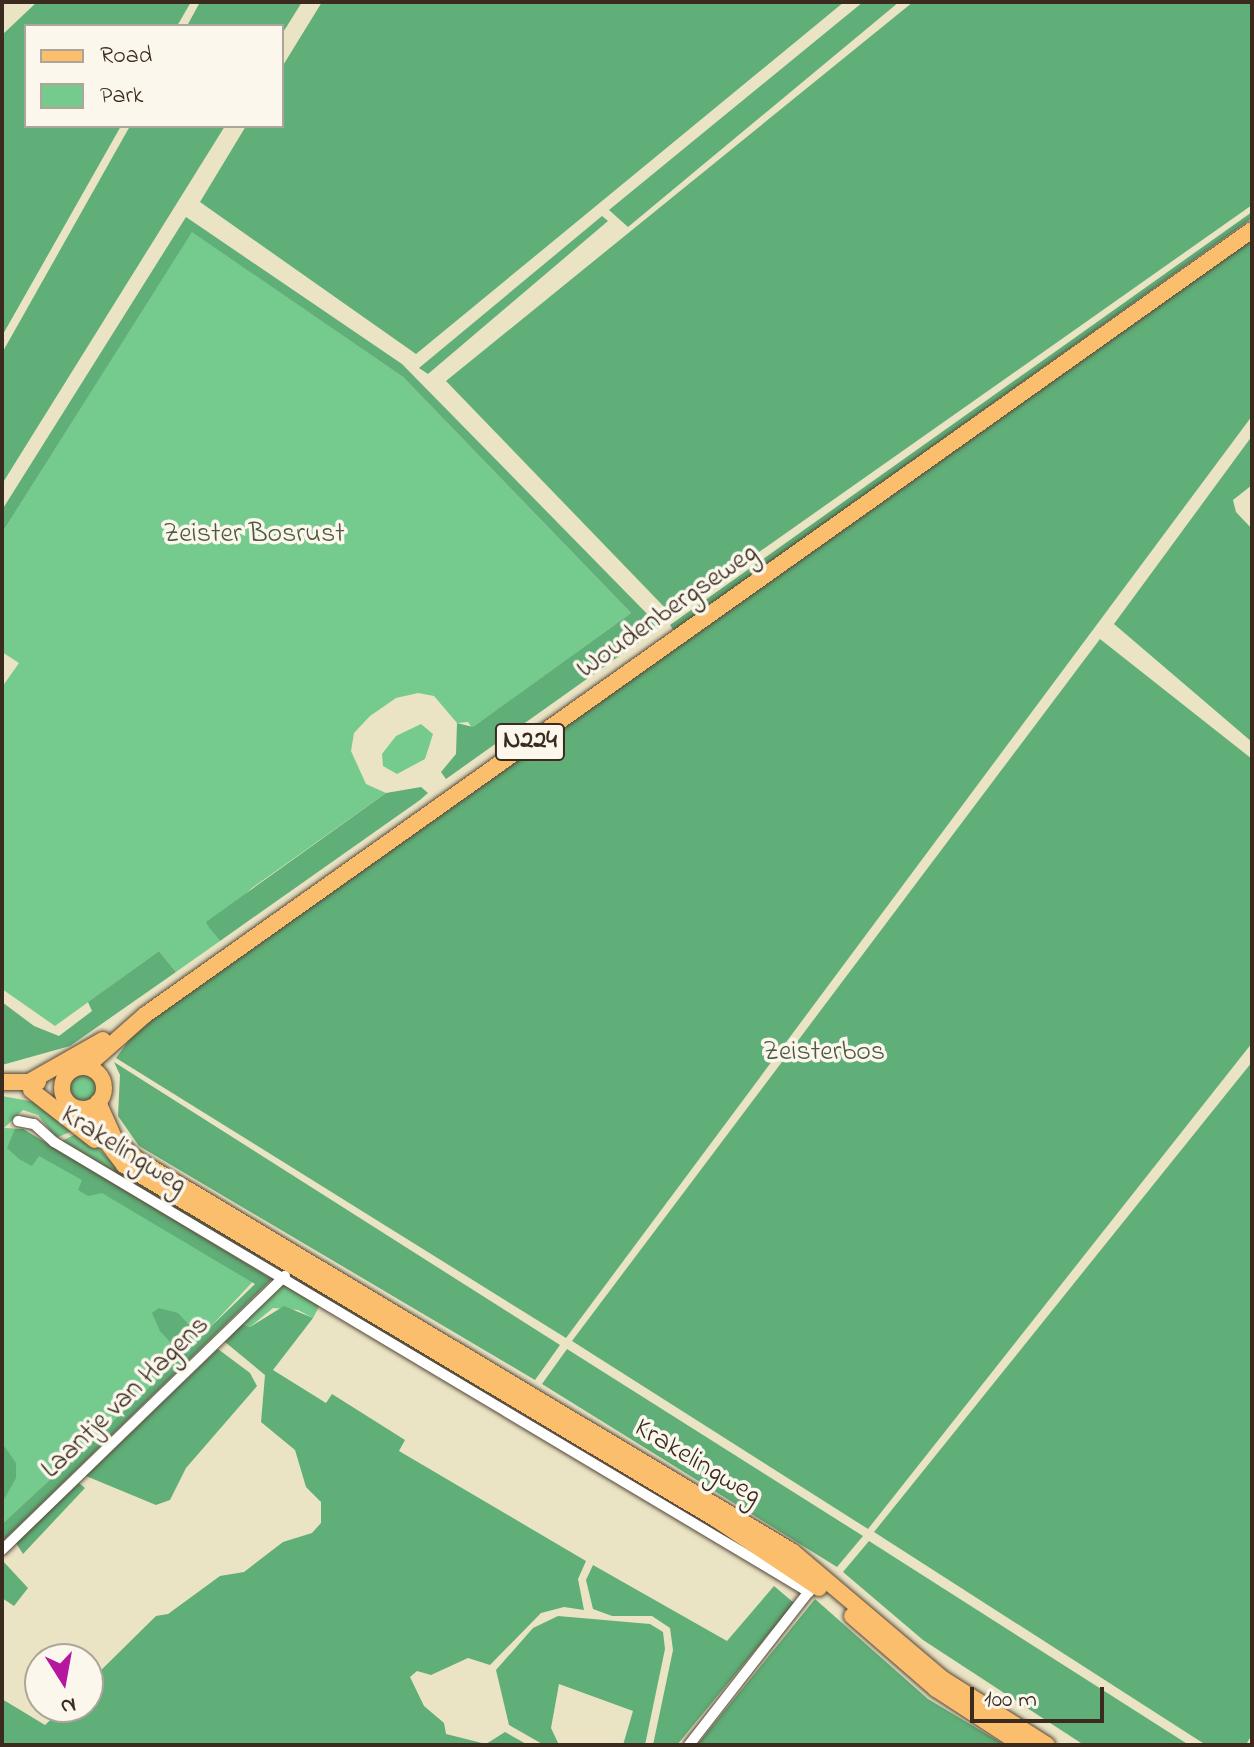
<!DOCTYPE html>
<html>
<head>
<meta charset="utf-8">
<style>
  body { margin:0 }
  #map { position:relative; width:1254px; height:1747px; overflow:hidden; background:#eae4c5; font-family:"Indie Flower",sans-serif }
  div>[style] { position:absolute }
  .green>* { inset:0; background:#75ca8d }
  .round { border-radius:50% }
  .forest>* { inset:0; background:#60ae78 }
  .roads { filter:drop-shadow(0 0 2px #554637) drop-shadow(0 0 2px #554637) }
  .street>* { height:10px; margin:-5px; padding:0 5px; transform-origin:5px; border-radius:5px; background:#fff }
  .primary>* { height:16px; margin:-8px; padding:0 8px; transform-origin:8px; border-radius:8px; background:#fabe6d }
  .primary>.ring { margin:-8px; padding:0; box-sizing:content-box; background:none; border:16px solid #fabe6d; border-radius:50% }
  span { translate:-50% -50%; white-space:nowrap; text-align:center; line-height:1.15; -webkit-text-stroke:7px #fbf7ec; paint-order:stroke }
  .shield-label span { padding:2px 6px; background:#fbf7ec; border:2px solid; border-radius:6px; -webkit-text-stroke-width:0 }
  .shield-label { font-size:26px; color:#3b2a1e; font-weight:700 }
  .park-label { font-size:28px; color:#4c5a3f }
  .street-label { font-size:28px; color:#3b2a1e }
  .frame { position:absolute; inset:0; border:4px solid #3b2a1e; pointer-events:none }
  .legend { position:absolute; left:24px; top:24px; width:260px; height:104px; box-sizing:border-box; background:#fbf7ec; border:2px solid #aea59a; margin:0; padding:10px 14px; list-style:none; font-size:24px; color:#3b2a1e }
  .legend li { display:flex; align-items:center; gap:16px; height:40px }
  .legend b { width:40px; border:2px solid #aea59a }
  .north { position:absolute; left:24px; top:1643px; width:80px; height:80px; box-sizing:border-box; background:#fbf7ec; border:2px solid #aea59a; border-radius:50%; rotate:169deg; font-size:22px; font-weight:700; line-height:32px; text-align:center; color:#3b2a1e }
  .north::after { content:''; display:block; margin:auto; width:28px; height:36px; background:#b5179e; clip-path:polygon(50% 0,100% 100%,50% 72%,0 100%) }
  .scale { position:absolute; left:970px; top:1687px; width:134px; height:36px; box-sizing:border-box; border:4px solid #3b2a1e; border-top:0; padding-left:10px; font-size:24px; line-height:28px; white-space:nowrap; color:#3b2a1e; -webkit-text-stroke:6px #fbf7ec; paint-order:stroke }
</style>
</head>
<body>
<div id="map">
  <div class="green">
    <div style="clip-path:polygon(192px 231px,403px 377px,631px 613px,472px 728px,468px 722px,457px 723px,434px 696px,418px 693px,396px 698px,370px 716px,354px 733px,351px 751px,366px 784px,386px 793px,252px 888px,210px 929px,220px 941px,176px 972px,159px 951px,55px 1026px,2px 989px,2px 687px,19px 663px,2px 652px,2px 533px)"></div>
    <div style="clip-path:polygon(421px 724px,433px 734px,425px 759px,397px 774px,383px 766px,382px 754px,396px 736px)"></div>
    <div class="round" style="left:70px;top:1075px;width:26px;height:26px"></div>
    <div style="clip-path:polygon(2px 1096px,46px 1104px,77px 1129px,56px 1138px,38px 1115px,23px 1110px,4px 1128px,23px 1129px,261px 1273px,183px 1356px,2px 1524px)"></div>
    <div style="clip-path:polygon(82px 1131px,117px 1168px,267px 1254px,261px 1263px,60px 1142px)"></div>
    <div style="clip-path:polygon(298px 1278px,504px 1396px,498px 1403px,292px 1279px)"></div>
    <div style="clip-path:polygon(285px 1284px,321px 1303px,313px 1318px,298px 1310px,273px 1308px,250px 1327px,242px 1324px)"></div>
  </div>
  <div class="forest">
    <div style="clip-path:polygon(37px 2px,191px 2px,177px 26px,26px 26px,26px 126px,121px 126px,2px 336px,2px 35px)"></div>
    <div style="clip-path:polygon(200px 2px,302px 2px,282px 34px,282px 26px,187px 26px)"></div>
    <div style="clip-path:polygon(322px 2px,844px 2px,416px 354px,200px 202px,246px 126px,282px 126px,282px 67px)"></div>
    <div style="clip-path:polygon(863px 2px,899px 2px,628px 227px,609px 210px)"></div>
    <div style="clip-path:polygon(913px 2px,1252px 2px,1252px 205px,671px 614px,446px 381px)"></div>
    <div style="clip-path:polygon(130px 126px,225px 126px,2px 484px,2px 353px)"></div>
    <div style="clip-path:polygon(1252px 212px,1252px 218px,674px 631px,670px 625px)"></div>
    <div style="clip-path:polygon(602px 216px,608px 221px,428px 374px,419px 368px)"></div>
    <div style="clip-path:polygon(186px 217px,402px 364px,660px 627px,446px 779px,441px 772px,456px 754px,457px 723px,473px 727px,631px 613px,403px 377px,192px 232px,2px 533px,2px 510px)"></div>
    <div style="clip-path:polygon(1252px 239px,1252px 416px,566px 1338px,116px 1058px,143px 1021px)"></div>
    <div style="clip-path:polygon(1252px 436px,1252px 485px,1233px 500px,1236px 512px,1252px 529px,1252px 742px,1114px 624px)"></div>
    <div style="clip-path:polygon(1100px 639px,1252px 759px,1252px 1043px,868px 1529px,572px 1341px)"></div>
    <div style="clip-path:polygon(421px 787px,428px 793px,420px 800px,220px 941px,210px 929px,206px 922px,386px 793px)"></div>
    <div style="clip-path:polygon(159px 951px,176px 972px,70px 1046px,2px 1065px,2px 1002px,34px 1026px,59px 1036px,92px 1011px,88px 1002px)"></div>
    <div style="clip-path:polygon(114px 1062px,560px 1345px,535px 1380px,139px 1146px,118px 1116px,120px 1075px)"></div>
    <div style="clip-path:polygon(1252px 1062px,1252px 1734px,1246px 1745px,1206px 1745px,874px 1532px)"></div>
    <div style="clip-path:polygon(15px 1129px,23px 1129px,272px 1279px,2px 1542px,2px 1524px,183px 1356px,160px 1331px,152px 1313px,159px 1308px,178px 1313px,200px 1337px,255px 1284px,102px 1193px,88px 1196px,78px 1190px,82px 1180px,39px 1156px,32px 1166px,19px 1159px,7px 1148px)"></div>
    <div style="clip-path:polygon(284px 1306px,313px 1318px,273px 1370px,326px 1403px,332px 1394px,405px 1440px,399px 1451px,586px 1561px,578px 1579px,584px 1610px,564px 1607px,541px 1613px,490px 1665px,468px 1658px,431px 1675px,417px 1671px,410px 1677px,424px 1706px,444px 1723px,446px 1734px,486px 1744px,505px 1732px,528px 1745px,2px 1745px,2px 1699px,45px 1725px,64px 1707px,88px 1707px,88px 1683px,156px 1616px,168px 1614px,220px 1576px,244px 1572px,283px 1542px,312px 1533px,321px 1523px,321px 1502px,306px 1487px,295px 1450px,261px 1422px,265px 1375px,225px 1342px,242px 1324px,250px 1327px)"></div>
    <div style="clip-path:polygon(218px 1349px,250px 1373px,257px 1386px,186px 1468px,170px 1500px,156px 1505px,86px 1476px)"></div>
    <div style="clip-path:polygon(567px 1349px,863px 1536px,837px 1567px,542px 1384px)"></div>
    <div style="clip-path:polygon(2px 1443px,16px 1463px,16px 1478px,2px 1503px)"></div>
    <div style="clip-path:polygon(79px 1483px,85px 1488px,23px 1554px,16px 1543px)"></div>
    <div style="clip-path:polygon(869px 1541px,1189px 1745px,1084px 1745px,923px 1640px,843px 1572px)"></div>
    <div style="clip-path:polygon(2px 1560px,28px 1588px,14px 1606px,2px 1598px)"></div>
    <div style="clip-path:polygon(593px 1565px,727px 1641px,774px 1586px,794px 1603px,677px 1745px,653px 1745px,673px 1650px,670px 1628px,652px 1616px,612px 1616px,593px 1609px,586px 1580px)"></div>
    <div style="clip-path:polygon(815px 1599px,928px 1699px,1005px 1745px,697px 1745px)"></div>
    <div style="clip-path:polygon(558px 1616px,650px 1624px,663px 1632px,665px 1649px,645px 1745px,623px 1745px,633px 1711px,559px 1684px,551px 1728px,559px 1745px,544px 1745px,509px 1725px,496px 1670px,533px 1628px)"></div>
  </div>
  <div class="roads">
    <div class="street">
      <div style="left:18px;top:1121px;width:16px;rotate:11deg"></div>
      <div style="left:34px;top:1124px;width:27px;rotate:42deg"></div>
      <div style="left:54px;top:1142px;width:879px;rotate:30.8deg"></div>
      <div style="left:2px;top:1550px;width:394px;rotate:-44.1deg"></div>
      <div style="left:689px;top:1745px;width:198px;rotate:-52deg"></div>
    </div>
    <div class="primary">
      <div style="left:86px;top:1067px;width:79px;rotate:-41.4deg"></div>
      <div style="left:145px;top:1015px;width:1357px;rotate:-35.34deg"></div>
      <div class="ring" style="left:62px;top:1067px;width:26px;height:26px"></div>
      <div style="left:2px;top:1082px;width:36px"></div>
      <div style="left:29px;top:1082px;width:85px;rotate:-29.6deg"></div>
      <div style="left:31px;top:1090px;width:81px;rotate:38deg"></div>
      <div style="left:98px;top:1102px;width:42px;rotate:65.9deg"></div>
      <div style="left:115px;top:1140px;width:30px;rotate:41deg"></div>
      <div style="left:138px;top:1160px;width:763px;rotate:30.9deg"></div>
      <div style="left:793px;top:1552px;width:197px;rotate:40.3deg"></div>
      <div style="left:943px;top:1679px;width:123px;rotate:32.4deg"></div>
      <div style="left:82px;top:1109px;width:70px;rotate:53.1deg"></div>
      <div style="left:124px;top:1165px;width:690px;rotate:30.88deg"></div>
      <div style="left:716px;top:1519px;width:124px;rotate:33.8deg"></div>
      <div style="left:852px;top:1616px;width:111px;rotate:41deg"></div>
      <div style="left:936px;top:1689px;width:103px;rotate:33.1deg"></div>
    </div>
  </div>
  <div class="shield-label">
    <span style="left:530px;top:742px">N224</span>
  </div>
  <div class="park-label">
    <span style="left:254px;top:535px">Zeister Bosrust</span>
    <span style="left:824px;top:1053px">Zeisterbos</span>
  </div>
  <div class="street-label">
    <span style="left:668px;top:612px;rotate:-35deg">Woudenbergseweg</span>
    <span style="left:123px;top:1151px;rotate:32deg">Krakelingweg</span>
    <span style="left:126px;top:1398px;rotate:-44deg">Laantje van Hagens</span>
    <span style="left:697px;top:1463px;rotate:31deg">Krakelingweg</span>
  </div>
  <div class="frame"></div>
  <ul class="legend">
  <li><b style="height:10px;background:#fabe6d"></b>Road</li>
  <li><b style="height:22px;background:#75ca8d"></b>Park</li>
  </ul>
  <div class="north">N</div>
  <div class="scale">100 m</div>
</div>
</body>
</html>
